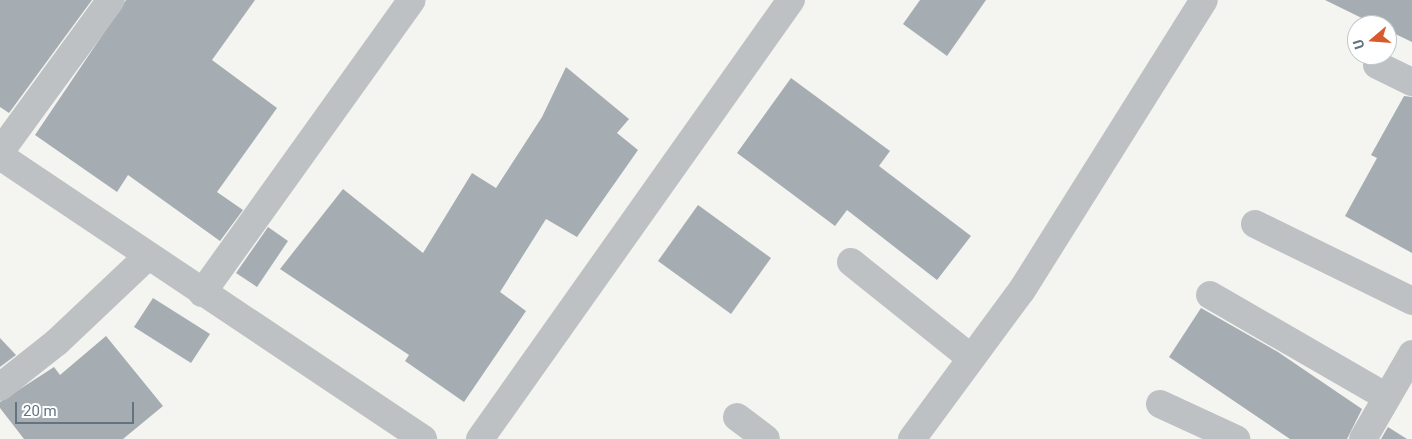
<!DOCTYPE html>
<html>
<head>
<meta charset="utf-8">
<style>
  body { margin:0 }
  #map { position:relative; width:1412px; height:439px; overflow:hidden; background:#f4f4f0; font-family:Roboto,sans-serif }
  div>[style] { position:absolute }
  .building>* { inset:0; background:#a6adb2 }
  .minor>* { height:28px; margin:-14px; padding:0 14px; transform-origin:14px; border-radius:14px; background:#bdc1c4 }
  .tertiary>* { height:28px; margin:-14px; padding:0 14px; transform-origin:14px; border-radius:14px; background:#bdc1c4 }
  span { translate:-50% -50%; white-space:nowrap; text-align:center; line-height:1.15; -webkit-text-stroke:5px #fff; paint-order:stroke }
  .north { position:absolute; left:1347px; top:15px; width:50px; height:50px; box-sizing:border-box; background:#fff; border:1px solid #c1c7cc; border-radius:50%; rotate:252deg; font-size:14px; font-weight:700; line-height:20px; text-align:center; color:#647380 }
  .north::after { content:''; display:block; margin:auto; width:18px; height:22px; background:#da592a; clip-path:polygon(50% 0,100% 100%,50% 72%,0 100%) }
  .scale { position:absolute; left:15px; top:402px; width:119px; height:22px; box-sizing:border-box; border:2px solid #647380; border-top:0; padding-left:6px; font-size:15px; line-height:18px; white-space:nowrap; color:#647380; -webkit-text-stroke:4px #fff; paint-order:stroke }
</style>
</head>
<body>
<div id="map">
  <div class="building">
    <div style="clip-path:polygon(0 0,92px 0,9px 113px,0 107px)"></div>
    <div style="clip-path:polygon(126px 0,255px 0,212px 60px,277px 108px,217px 192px,243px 210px,220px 241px,128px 175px,117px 192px,35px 135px)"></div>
    <div style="clip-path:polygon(920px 0,986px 0,947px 56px,903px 24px)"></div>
    <div style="clip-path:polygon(1325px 0,1412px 0,1412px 42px,1387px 30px,1387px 25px,1376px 25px)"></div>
    <div style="clip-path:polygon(566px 67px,629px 119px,617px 133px,638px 150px,577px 237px,546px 219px,500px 292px,526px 311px,464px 402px,405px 361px,409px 355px,280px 269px,343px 189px,423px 253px,472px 173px,496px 188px,542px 117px)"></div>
    <div style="clip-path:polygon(791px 78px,890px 151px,879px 166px,971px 236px,937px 280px,847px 210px,835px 226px,737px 153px)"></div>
    <div style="clip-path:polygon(1404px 96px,1412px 97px,1412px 253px,1345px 216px,1377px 158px,1371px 155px)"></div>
    <div style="clip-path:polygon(698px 205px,771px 258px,731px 314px,658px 261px)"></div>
    <div style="clip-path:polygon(268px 227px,288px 241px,257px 287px,236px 273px)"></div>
    <div style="clip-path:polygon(153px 298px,210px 334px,191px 363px,134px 327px)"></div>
    <div style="clip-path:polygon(1201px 308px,1278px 352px,1362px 409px,1347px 439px,1290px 439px,1169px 357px)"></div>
    <div style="clip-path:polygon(106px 336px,163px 406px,123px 439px,24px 439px,0 408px,0 402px,54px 367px,60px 375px)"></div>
    <div style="clip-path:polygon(0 338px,16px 355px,0 367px)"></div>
    <div style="clip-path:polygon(1388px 427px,1407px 439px,1381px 439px)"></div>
  </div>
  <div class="minor">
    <div style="left:1377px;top:65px;width:39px;rotate:26deg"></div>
    <div style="left:0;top:152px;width:188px;rotate:-53.9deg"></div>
    <div style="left:1255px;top:224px;width:175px;rotate:26.1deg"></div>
    <div style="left:851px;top:262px;width:154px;rotate:38.7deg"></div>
    <div style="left:202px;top:293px;width:360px;rotate:-54.4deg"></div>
    <div style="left:1210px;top:295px;width:204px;rotate:30deg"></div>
    <div style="left:0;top:387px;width:73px;rotate:-38.3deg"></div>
    <div style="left:57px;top:342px;width:124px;rotate:-43.4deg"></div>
    <div style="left:1160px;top:404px;width:84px;rotate:24.7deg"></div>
    <div style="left:737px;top:417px;width:36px;rotate:37deg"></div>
    <div style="left:480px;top:439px;width:538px;rotate:-54.69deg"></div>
    <div style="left:912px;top:439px;width:185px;rotate:-53.6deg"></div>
    <div style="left:1022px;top:290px;width:342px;rotate:-57.9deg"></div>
    <div style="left:1363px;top:439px;width:98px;rotate:-60deg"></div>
  </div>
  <div class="tertiary">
    <div style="left:0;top:156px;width:509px;rotate:33.78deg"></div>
  </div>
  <div class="north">U</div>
  <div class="scale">20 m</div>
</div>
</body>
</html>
